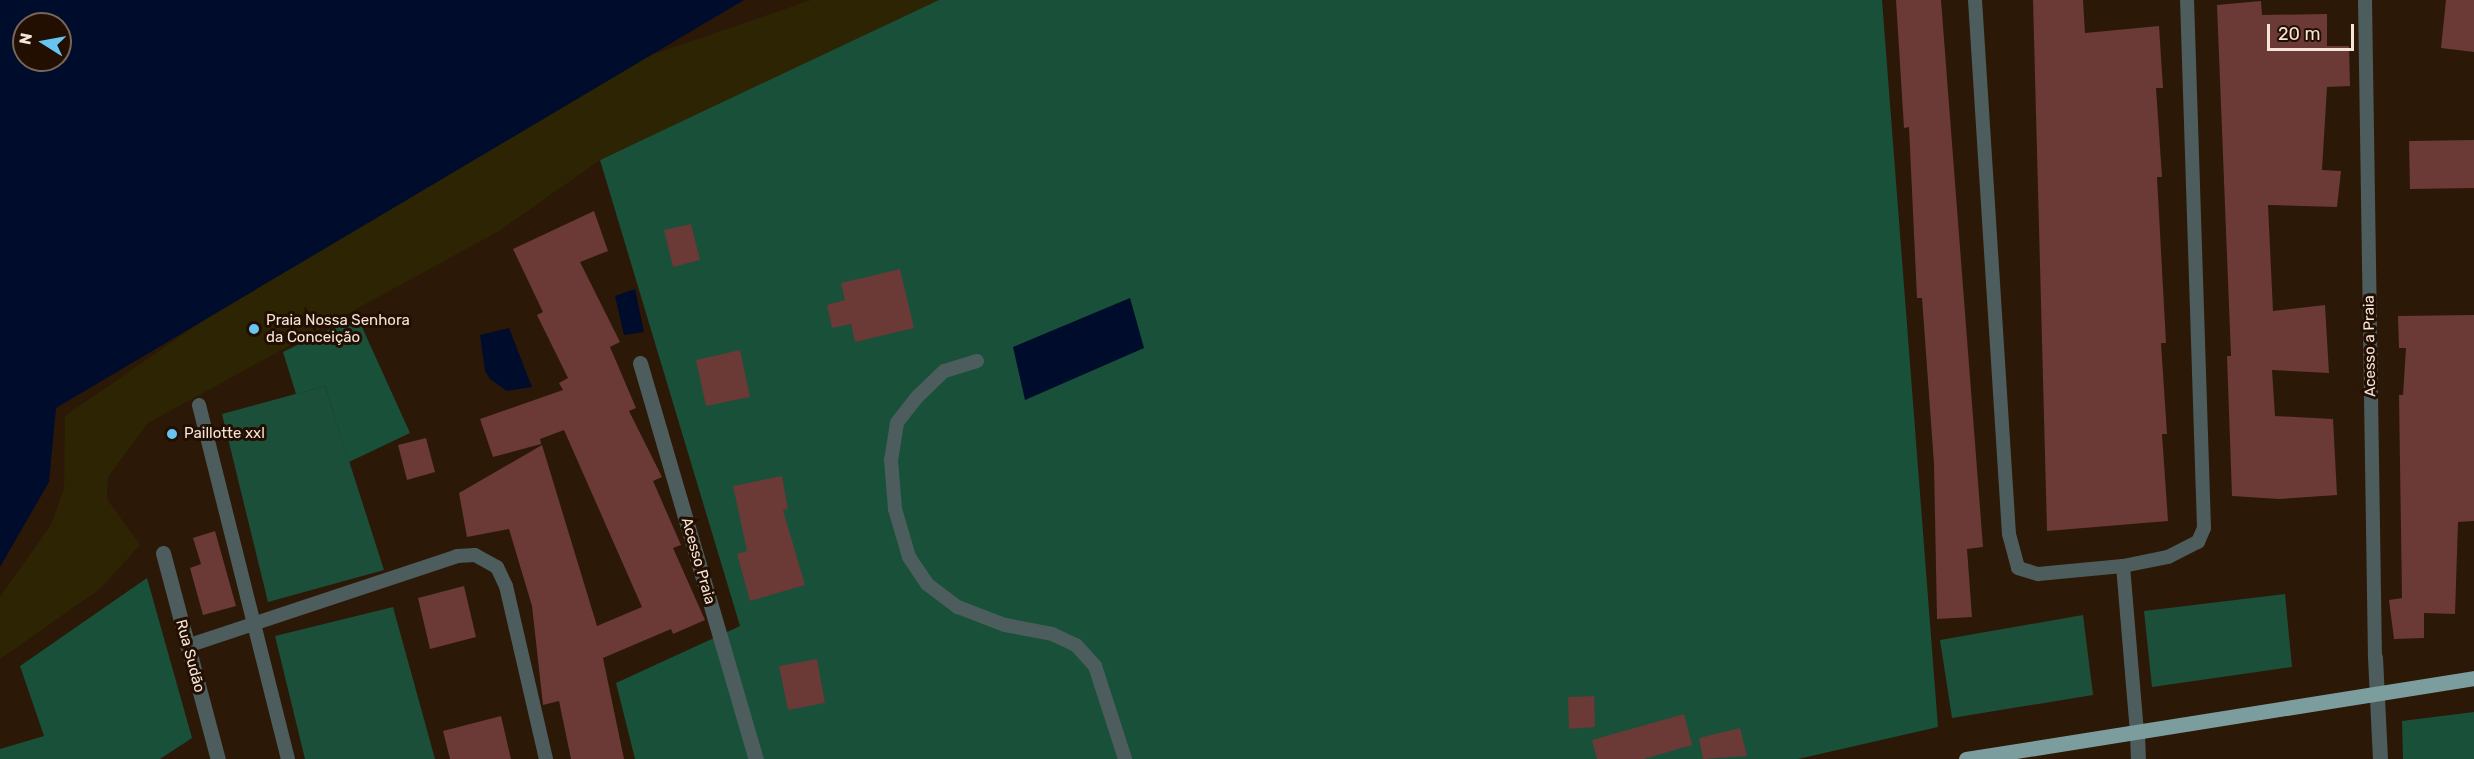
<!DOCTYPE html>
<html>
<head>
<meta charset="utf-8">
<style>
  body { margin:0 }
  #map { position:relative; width:2474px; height:759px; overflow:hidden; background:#2c1807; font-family:Rubik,sans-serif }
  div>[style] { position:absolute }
  .green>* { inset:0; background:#1c4f39 }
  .forest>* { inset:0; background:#185039 }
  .sand>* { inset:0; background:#2c2403 }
  .water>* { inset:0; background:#000c2b }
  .building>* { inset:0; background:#6b3936 }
  .service>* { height:14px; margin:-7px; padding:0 7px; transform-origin:7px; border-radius:7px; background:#4d5d5d }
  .minor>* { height:15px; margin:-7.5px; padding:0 7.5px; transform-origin:7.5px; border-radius:7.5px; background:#4d5d5d }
  .primary>* { height:15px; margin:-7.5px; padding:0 7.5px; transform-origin:7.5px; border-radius:7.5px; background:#7c9d9d }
  .dots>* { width:16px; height:16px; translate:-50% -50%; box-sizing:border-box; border:3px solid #220f01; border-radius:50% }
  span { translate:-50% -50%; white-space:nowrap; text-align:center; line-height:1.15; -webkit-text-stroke:6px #220f01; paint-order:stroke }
  .poi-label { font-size:15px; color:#f4e5db }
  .left { translate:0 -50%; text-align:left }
  .street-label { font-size:15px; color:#f4e5db }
  .north { position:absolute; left:12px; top:12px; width:60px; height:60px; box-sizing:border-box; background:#220f01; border:2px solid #766558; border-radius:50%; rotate:281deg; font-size:16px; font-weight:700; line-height:24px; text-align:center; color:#f4e5db }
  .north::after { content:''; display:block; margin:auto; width:21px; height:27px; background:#68c4f0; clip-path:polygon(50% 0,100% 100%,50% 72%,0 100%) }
  .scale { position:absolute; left:2267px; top:24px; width:87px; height:27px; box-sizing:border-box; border:3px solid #f4e5db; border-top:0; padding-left:8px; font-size:18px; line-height:21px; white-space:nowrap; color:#f4e5db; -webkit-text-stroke:4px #220f01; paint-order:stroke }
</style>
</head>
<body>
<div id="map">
  <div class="green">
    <div style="clip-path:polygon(325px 386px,384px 570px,268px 602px,222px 414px)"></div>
    <div style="clip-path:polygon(2285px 594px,2292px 667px,2152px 687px,2144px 611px)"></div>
    <div style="clip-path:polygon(393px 607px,435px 759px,305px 759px,275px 636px)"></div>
    <div style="clip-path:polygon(2083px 615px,2093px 695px,1952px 718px,1940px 640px)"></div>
  </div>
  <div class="forest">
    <div style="clip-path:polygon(931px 0,1882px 0,1938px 727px,1798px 759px,635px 759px,616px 683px,740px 626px,600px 160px)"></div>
    <div style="clip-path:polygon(357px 316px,410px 433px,349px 462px,325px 386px,296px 394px,283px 352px)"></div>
    <div style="clip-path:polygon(147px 578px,192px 738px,160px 759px,0 759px,0 749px,44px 736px,20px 666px)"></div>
    <div style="clip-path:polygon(2474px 712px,2474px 759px,2403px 759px,2402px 721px)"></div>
  </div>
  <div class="sand">
    <div style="clip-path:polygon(811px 0,939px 0,600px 160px,499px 231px,148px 423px,108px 477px,107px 499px,140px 545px,100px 589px,0 659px,0 597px,51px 525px,64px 489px,65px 416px,377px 200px,587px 77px)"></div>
  </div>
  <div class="water">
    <div style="clip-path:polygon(evenodd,0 0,744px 0,56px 408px,49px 482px,0 567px,0 0,24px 24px,60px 24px,60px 60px,24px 60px,24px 24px)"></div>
    <div style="clip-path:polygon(635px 289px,644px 332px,624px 335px,615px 296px)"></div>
    <div style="clip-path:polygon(1130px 298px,1144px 348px,1025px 400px,1013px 347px)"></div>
    <div style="clip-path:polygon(509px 328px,532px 387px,507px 391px,490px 379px,485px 371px,480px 335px)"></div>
  </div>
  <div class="building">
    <div style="clip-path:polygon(1896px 0,1941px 0,1983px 547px,1967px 549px,1972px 617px,1937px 619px,1934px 464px,1922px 298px,1917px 298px,1909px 127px,1904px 128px)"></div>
    <div style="clip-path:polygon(2033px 0,2083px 0,2085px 33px,2159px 26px,2163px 88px,2156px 88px,2162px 177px,2157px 177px,2166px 343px,2161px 343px,2167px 434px,2162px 434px,2168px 521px,2047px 531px)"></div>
    <div style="clip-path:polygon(2446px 0,2474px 0,2474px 52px,2441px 48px)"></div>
    <div style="clip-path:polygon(2261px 1px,2262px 15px,2327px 14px,2327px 46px,2349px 46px,2350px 86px,2327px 87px,2322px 170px,2341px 171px,2337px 207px,2268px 205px,2273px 311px,2325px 305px,2329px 373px,2272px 370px,2275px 416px,2333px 419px,2337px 495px,2279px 499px,2232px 496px,2227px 356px,2231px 356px,2217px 5px)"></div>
    <div style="clip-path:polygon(2474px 140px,2474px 188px,2410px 189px,2409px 141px)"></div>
    <div style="clip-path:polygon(594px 211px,608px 251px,580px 262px,620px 342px,610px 347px,636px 408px,629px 411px,662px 477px,653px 481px,681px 545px,673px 548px,705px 620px,673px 634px,671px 629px,603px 658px,624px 759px,571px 759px,559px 701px,543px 705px,532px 606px,509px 529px,467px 537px,459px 493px,542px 445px,597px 626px,642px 607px,564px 430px,540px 439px,541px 444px,493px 457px,480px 419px,563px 390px,559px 383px,568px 378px,537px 315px,543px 312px,513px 249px)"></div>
    <div style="clip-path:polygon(691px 224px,700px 260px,673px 267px,664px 230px)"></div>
    <div style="clip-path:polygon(900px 269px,914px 328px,855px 342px,851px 324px,832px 328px,827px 305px,845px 300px,841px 283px)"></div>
    <div style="clip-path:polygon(2474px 315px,2474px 521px,2458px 522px,2455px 614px,2424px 613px,2424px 638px,2394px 639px,2389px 600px,2402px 598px,2399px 395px,2403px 395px,2406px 348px,2399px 348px,2398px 316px)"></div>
    <div style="clip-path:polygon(740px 350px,750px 397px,706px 406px,696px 360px)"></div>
    <div style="clip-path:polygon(426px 438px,435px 472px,407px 480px,398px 445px)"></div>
    <div style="clip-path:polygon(782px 476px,788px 509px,783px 510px,805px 585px,750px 601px,737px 554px,747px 551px,733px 486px)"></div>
    <div style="clip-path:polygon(215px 531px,236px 606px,203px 615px,190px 568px,201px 564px,193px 538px)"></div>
    <div style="clip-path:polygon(464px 586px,476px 637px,430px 649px,418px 598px)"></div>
    <div style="clip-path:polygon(817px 659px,825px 703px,788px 710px,779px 666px)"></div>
    <div style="clip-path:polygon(1594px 696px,1595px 727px,1569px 729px,1568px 697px)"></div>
    <div style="clip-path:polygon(1684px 714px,1692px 745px,1644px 759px,1597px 759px,1592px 740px)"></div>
    <div style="clip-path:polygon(501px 716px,511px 759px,450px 759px,443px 731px)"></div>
    <div style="clip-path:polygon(1740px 728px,1747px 756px,1703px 759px,1699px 738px)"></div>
  </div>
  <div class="service">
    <div style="left:1975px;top:0;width:535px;rotate:86.36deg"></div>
    <div style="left:2009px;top:534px;width:35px;rotate:75deg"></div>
    <div style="left:2018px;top:568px;width:21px;rotate:17deg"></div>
    <div style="left:2038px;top:574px;width:85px;rotate:-5.4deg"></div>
    <div style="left:2123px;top:566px;width:46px;rotate:-11.3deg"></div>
    <div style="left:2168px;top:557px;width:34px;rotate:-27deg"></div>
    <div style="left:2198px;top:542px;width:15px;rotate:-67deg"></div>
    <div style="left:2204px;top:528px;width:528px;rotate:-91.84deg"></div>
    <div style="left:2365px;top:0;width:657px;rotate:89.13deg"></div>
    <div style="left:977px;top:361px;width:34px;rotate:163deg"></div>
    <div style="left:944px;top:371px;width:37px;rotate:136deg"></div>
    <div style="left:917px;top:397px;width:33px;rotate:128deg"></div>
    <div style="left:897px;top:423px;width:37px;rotate:99deg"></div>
    <div style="left:891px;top:460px;width:49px;rotate:85.3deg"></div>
    <div style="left:895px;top:509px;width:50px;rotate:73.7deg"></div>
    <div style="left:909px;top:557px;width:32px;rotate:56deg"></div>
    <div style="left:927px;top:584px;width:39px;rotate:37deg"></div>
    <div style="left:958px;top:607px;width:50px;rotate:21deg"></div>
    <div style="left:1005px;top:625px;width:48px;rotate:10.8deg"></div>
    <div style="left:1052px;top:634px;width:26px;rotate:25deg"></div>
    <div style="left:1076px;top:645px;width:28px;rotate:48deg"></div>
    <div style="left:1095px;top:666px;width:98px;rotate:72.1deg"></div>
    <div style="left:199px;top:405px;width:365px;rotate:75.9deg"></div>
    <div style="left:2123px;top:566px;width:168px;rotate:85.2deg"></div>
    <div style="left:187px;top:646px;width:285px;rotate:-18.4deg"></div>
    <div style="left:457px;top:556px;width:18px;rotate:-3deg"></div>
    <div style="left:475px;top:555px;width:25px;rotate:29deg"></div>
    <div style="left:497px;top:567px;width:21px;rotate:65deg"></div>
    <div style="left:506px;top:586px;width:178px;rotate:77deg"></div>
  </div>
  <div class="minor">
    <div style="left:640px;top:363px;width:413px;rotate:73.7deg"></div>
    <div style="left:163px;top:553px;width:213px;rotate:75.1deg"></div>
    <div style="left:2375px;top:657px;width:102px;rotate:87.2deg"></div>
    <div style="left:2137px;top:733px;width:26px;rotate:88deg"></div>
  </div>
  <div class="primary">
    <div style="left:1966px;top:759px;width:514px;rotate:-9.06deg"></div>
  </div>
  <div class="dots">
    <div style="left:254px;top:329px;background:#68c4f0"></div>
    <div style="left:172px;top:434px;background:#68c4f0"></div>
  </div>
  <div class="poi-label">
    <span class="left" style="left:266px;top:329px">Praia Nossa Senhora<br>da Conceição</span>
    <span class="left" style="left:184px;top:434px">Paillotte xxl</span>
  </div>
  <div class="street-label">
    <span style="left:2370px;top:346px;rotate:-91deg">Acesso a Praia</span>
    <span style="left:698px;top:561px;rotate:74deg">Acesso Praia</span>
    <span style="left:190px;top:656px;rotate:75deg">Rua Sudão</span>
  </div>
  <div class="north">N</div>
  <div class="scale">20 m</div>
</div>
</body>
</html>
